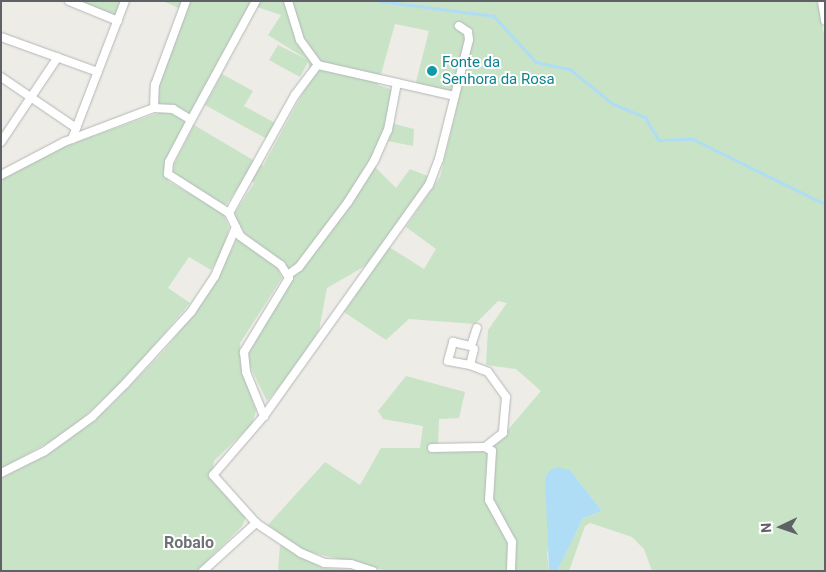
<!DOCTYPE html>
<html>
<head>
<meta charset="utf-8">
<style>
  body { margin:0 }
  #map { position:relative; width:826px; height:572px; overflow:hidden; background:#eeece6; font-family:Roboto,sans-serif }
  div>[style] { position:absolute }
  .green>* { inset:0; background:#c8e3c6 }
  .water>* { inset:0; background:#afddf6 }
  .stream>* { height:2.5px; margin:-1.25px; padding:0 1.25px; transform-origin:1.25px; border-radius:1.25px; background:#afddf6 }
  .roads { filter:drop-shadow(0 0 1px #b3b6b9) drop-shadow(0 0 1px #b3b6b9) }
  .minor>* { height:8px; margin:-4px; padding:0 4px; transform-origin:4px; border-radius:4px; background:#fff }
  .dots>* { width:14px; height:14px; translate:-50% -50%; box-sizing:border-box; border:2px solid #fff; border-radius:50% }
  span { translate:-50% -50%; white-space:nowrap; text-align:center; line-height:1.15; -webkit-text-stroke:4px #fff; paint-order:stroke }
  .culture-label { font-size:15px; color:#0d838f }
  .left { translate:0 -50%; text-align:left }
  .neighbourhood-label { font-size:16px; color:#6f7377; font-weight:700 }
  .frame { position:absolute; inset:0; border:2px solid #5e6165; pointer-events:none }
  .north { position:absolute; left:756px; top:502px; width:50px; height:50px; -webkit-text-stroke:4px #fff; paint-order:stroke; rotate:267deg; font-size:14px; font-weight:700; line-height:20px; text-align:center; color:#5e6165 }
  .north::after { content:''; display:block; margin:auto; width:18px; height:22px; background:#5e6165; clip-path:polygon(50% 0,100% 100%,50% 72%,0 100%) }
</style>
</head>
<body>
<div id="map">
  <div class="green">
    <div style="clip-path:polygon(74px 1px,123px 1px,118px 17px)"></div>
    <div style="clip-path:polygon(163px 1px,817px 1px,825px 38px,825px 571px,652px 571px,644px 549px,632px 537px,590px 523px,585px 526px,569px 571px,557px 571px,583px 518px,602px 511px,570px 470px,547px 553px,549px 571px,388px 571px,301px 550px,268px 525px,325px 462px,360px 485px,381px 448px,420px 448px,423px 426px,383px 419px,378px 411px,406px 376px,465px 392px,459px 418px,439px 419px,438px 445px,495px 445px,541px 391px,516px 369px,486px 365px,488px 330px,507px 303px,498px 301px,475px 324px,409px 319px,386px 340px,344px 312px,389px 247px,424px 269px,436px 249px,406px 227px,440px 177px,460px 94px,415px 86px,429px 31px,395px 24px,378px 85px,394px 90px,387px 122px,414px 129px,413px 146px,383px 140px,371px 163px,396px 188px,410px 169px,430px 177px,421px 195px,365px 266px,327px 288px,319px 330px,298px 364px,267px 401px,247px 360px,253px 339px,288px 277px,283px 265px,252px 243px,237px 222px,235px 213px,254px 183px,246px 176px,226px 205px,174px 178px,173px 166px,194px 125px,263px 166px,311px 78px,308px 62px,300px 77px,269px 60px,278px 45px,308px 60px,268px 35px,281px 15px,251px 5px,191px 114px,168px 104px,148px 108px,183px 10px)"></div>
    <div style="clip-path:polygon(222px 74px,253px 91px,244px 106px,275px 123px,267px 139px,205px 105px)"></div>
    <div style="clip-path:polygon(164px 111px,182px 118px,185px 124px,165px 175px,169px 182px,223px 212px,229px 228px,223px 250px,211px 270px,189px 257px,168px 288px,190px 303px,127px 377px,69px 431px,1px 469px,1px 179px,54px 150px)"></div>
    <div style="clip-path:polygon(237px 239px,277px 267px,282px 278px,240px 343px,241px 364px,256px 411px,252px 424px,214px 461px,212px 473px,215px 484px,246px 517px,242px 526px,197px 571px,1px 571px,1px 479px,65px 442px,109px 407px,164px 351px,209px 293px)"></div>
    <div style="clip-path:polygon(280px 545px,323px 568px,366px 571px,278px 571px)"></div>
  </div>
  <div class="water">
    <div style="clip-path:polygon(557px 467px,570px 470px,602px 511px,583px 518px,557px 571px,549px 571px,545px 478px,550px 470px)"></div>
  </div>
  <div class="stream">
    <div style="left:379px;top:1px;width:116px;rotate:7.4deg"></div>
    <div style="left:494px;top:16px;width:62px;rotate:47.6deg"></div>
    <div style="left:536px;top:62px;width:35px;rotate:12deg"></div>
    <div style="left:570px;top:69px;width:55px;rotate:39.1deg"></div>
    <div style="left:613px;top:104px;width:35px;rotate:22deg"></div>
    <div style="left:645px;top:117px;width:27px;rotate:59deg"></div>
    <div style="left:659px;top:140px;width:34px;rotate:-2deg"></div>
    <div style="left:693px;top:139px;width:147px;rotate:26.2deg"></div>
  </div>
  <div class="roads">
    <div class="minor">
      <div style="left:69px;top:1px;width:53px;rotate:22.2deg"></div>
      <div style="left:288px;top:1px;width:41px;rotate:72.9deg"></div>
      <div style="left:300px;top:40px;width:31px;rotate:54deg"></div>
      <div style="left:318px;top:65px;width:140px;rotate:12.8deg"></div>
      <div style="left:822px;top:1px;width:20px;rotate:81deg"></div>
      <div style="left:1px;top:37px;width:103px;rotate:19.8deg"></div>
      <div style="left:1px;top:77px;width:91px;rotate:34.2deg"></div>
      <div style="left:154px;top:108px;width:23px;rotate:-88deg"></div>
      <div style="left:155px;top:85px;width:90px;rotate:-69.7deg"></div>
      <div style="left:191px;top:120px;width:136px;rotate:-61.4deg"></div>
      <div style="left:72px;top:139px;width:148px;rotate:-69deg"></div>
      <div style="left:1px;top:142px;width:102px;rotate:-56.2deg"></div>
      <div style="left:1px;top:175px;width:71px;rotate:-27.6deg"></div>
      <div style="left:64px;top:142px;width:96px;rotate:-20.7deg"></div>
      <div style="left:154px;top:108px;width:19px;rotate:3deg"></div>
      <div style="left:173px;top:109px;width:21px;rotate:31deg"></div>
      <div style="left:191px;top:120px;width:47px;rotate:117.6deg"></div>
      <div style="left:169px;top:162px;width:12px;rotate:95deg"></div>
      <div style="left:168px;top:174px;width:72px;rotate:32.6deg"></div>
      <div style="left:229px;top:213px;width:25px;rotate:64deg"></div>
      <div style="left:240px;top:236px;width:50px;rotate:35.3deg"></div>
      <div style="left:281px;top:265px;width:15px;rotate:58deg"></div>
      <div style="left:289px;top:278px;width:87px;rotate:121.3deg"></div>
      <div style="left:244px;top:352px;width:20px;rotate:84deg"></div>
      <div style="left:246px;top:372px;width:48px;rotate:67.8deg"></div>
      <div style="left:264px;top:416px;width:78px;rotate:130.8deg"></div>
      <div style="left:213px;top:475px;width:64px;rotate:48.1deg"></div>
      <div style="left:256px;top:523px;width:54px;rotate:33.7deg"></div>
      <div style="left:301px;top:553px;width:25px;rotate:23deg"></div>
      <div style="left:324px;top:563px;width:27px;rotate:2deg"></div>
      <div style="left:351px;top:564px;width:23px;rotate:18deg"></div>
      <div style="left:229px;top:213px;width:135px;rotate:-60.8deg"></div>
      <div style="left:295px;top:95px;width:38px;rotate:-53deg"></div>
      <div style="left:289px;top:274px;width:12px;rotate:-35deg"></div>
      <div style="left:299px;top:267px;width:81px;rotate:-53deg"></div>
      <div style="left:348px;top:202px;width:49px;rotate:-57.6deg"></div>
      <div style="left:374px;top:161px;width:34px;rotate:-66deg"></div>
      <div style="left:388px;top:130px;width:48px;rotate:-79.2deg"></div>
      <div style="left:474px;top:349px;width:16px;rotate:104deg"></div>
      <div style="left:470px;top:365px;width:22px;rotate:-170deg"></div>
      <div style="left:448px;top:361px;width:20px;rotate:-75deg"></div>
      <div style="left:453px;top:342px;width:18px;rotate:13deg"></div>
      <div style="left:471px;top:346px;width:19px;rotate:-72deg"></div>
      <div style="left:470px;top:365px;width:19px;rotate:21deg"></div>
      <div style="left:488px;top:372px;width:31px;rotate:54deg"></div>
      <div style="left:506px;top:397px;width:36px;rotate:95deg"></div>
      <div style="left:503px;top:433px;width:23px;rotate:142deg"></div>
      <div style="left:264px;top:416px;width:284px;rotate:-54.5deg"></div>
      <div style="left:429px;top:185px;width:28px;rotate:-69deg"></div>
      <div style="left:439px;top:159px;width:123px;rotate:-75.9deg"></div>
      <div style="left:469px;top:40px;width:8px;rotate:-97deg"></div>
      <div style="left:468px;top:32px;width:11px;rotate:-146deg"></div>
      <div style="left:432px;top:448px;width:53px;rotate:-1.1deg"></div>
      <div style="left:485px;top:447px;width:8px;rotate:30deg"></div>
      <div style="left:492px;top:451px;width:49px;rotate:93.5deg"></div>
      <div style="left:489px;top:500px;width:48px;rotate:61.3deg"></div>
      <div style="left:512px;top:542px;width:29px;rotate:92deg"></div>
      <div style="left:1px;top:473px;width:49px;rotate:-26.6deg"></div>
      <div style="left:45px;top:451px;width:58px;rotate:-35.9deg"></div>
      <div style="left:92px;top:417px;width:47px;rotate:-45deg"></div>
      <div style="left:125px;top:384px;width:98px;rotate:-47.5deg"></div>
      <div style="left:191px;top:312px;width:43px;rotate:-56.3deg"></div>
      <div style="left:215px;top:276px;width:53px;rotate:-66.8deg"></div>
      <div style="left:203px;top:571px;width:72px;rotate:-42.2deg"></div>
    </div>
  </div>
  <div class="dots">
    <div style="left:432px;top:71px;background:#0f9aa8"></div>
  </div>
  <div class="culture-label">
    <span class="left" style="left:442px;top:71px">Fonte da<br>Senhora da Rosa</span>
  </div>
  <div class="neighbourhood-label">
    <span style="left:189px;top:543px">Robalo</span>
  </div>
  <div class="frame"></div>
  <div class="north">N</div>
</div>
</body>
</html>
